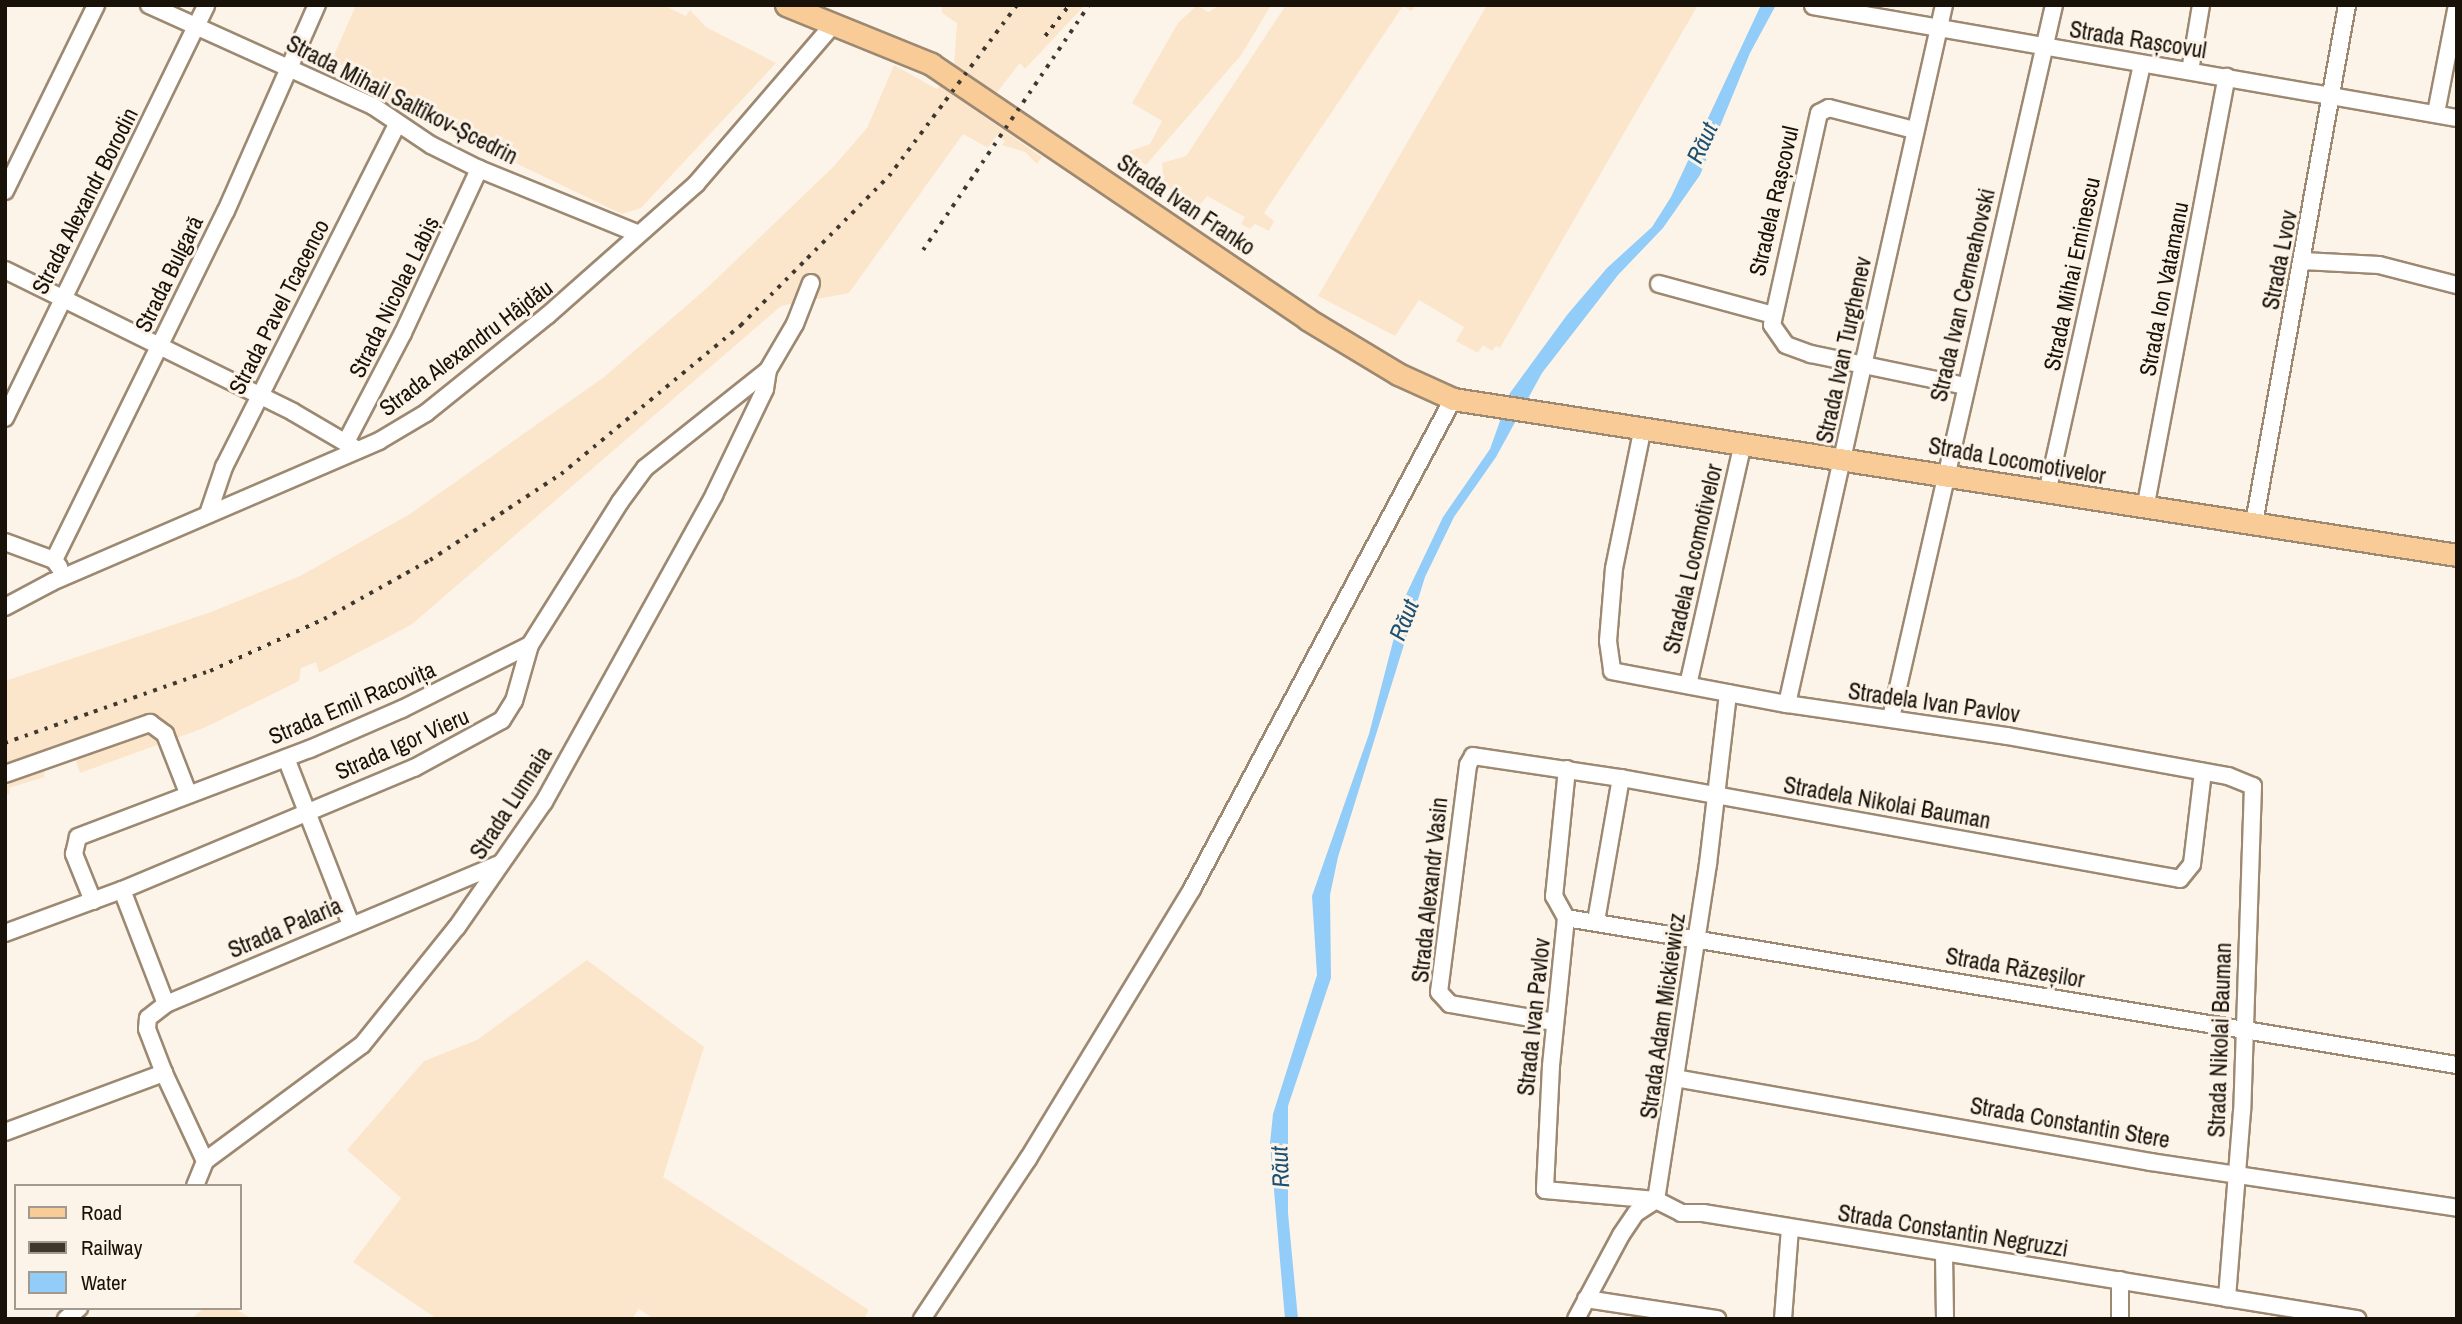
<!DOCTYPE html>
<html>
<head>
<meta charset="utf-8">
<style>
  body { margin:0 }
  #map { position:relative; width:2462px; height:1324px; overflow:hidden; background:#fdf4e9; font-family:"Archivo Narrow",sans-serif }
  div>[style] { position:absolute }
  .built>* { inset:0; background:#fbe6cc }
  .water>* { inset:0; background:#92ccf8 }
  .roads { filter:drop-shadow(2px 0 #9d8971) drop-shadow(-2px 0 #9d8971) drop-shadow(0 2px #9d8971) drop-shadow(0 -2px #9d8971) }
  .minor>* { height:16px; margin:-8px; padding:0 8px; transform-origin:8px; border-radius:8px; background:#fff }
  .major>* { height:21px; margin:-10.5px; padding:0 10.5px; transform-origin:10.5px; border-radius:10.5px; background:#f9cb96 }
  .rail>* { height:3.5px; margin-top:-1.75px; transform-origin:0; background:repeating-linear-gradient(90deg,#3e372e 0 3.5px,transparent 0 10.5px) }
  span { translate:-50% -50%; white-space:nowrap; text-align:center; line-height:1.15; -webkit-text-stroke:6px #fdf4e9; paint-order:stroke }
  .street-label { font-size:23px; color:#191209 }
  .water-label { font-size:24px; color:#195074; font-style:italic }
  .frame { position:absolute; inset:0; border:7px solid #191209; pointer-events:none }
  .legend { position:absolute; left:14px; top:1184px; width:228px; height:126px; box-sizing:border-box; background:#fdf4e9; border:2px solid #a29a8f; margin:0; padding:9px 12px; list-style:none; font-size:21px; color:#191209 }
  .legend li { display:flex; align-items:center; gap:14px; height:35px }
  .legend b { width:35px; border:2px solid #a29a8f }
</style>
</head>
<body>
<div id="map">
  <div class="built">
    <i style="clip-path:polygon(356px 5px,663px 5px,686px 16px,690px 10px,706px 27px,776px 63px,641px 208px,622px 214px,358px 88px,334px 55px)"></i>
    <i style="clip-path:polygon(942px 5px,1085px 5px,1025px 69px,1020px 63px,980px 114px,1042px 157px,1037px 164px,1025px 152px,1002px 145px,1005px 141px,997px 135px,988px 148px,963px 134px,849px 293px,781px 306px,411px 625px,319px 673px,316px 662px,301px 668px,299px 681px,204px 728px,80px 773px,74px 755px,45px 766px,44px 777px,9px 788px,10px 794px,5px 795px,5px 681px,211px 612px,300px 576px,410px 514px,604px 377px,708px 287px,834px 166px,867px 128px,894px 65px,937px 89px,954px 65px,957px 23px,942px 13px)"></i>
    <i style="clip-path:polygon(1197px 5px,1208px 12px,1220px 5px,1271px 5px,1242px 54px,1146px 165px,1127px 152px,1150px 144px,1162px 121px,1132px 103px,1178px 23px)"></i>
    <i style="clip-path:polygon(1286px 5px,1417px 5px,1411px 11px,1403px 6px,1264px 213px,1274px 221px,1269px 231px,1255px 224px,1250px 229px,1241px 224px,1245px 217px,1207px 196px,1199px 206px,1164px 185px,1162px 163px,1186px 156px)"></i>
    <i style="clip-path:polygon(1487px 5px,1698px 5px,1500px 348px,1496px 346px,1492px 351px,1483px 345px,1478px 353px,1456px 341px,1464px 327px,1419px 300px,1395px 336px,1318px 296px)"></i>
    <i style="clip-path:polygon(587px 960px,704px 1047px,663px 1177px,869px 1310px,864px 1319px,654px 1319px,639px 1309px,632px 1319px,437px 1319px,353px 1262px,401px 1198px,347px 1150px,424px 1061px,477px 1040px)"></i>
    <i style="clip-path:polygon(204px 1308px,234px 1308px,252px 1319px,191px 1319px)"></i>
  </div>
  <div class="water">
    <i style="clip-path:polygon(1761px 5px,1776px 5px,1750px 53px,1700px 175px,1663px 228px,1618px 275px,1542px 373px,1496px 457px,1454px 517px,1425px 577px,1338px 857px,1330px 895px,1331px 978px,1288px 1106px,1288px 1213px,1298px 1319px,1285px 1319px,1270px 1143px,1273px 1114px,1317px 975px,1312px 896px,1369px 734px,1404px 599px,1443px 517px,1490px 449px,1510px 393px,1567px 315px,1607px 268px,1652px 227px,1671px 197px)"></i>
  </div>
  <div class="roads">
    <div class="minor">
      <i style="left:149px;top:5px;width:246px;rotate:24.3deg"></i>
      <i style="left:373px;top:106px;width:70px;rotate:33.9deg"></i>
      <i style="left:431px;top:145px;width:54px;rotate:26.6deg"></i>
      <i style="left:479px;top:169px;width:170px;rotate:22.1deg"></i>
      <i style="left:1813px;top:6px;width:654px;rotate:9.87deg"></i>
      <i style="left:2190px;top:71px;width:67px;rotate:-80.5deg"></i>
      <i style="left:2436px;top:113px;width:110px;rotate:-79deg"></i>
      <i style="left:1914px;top:130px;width:88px;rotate:-165.5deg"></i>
      <i style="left:1829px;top:108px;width:11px;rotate:153deg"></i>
      <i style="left:1819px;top:113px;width:217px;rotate:102.5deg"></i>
      <i style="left:1772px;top:325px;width:24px;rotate:55deg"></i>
      <i style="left:1786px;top:345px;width:27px;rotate:20deg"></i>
      <i style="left:1811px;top:354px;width:157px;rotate:11.7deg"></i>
      <i style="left:5px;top:191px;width:207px;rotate:-63.9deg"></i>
      <i style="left:2303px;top:261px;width:76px;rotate:3deg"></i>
      <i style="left:2379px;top:265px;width:81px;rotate:14.4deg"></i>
      <i style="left:5px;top:270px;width:321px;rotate:26.2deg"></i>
      <i style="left:293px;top:412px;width:75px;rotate:30.3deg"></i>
      <i style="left:1659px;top:284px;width:118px;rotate:15.2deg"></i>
      <i style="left:5px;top:418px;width:459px;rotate:-64deg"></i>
      <i style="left:1643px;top:427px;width:144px;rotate:101.6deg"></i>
      <i style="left:1614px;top:568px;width:73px;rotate:94.7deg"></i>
      <i style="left:1608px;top:641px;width:30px;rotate:82deg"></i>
      <i style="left:1612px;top:671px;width:178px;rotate:10.7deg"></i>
      <i style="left:1787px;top:704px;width:222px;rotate:8.3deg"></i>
      <i style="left:2007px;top:736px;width:225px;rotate:10.3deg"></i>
      <i style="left:2228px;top:776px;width:27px;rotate:22deg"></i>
      <i style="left:2253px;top:786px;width:325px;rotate:91.9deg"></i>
      <i style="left:2242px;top:1111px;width:188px;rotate:94.6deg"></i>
      <i style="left:346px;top:442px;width:123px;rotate:-62.4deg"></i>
      <i style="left:403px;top:333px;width:181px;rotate:-65.1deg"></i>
      <i style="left:2047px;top:493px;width:438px;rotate:-77.5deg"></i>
      <i style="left:2145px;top:509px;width:440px;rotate:-79.3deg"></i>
      <i style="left:208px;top:514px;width:50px;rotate:-71.2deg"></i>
      <i style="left:224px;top:467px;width:384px;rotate:-63.2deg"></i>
      <i style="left:2254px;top:523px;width:526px;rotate:-79.82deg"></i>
      <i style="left:5px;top:542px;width:52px;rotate:20.2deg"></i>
      <i style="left:54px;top:560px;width:9px;rotate:54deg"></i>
      <i style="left:54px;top:560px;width:389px;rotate:-63.8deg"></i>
      <i style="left:226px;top:211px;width:225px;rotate:-66.2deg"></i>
      <i style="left:5px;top:607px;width:53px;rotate:-28deg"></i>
      <i style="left:52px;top:582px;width:356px;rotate:-23.3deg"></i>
      <i style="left:379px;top:441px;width:55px;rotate:-30.8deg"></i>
      <i style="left:426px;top:413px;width:156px;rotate:-38.8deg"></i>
      <i style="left:548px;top:315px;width:198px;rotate:-41.5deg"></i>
      <i style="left:696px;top:184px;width:210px;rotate:-49.3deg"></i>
      <i style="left:1688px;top:685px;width:248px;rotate:-77.2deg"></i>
      <i style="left:1787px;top:704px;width:716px;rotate:-77.34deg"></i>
      <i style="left:1891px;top:718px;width:731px;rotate:-77.12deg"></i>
      <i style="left:286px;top:758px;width:179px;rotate:68.7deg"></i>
      <i style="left:1567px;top:769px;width:128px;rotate:95.8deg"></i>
      <i style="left:1554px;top:896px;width:25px;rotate:61deg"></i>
      <i style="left:1566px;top:918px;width:149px;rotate:95.8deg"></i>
      <i style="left:1551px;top:1066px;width:124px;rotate:92.8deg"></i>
      <i style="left:1545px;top:1190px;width:111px;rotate:5.1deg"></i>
      <i style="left:1656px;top:1200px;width:28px;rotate:27deg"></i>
      <i style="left:1681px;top:1213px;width:22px"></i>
      <i style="left:1703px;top:1213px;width:663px;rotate:9.21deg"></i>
      <i style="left:5px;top:774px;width:154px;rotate:-19.4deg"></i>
      <i style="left:150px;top:723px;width:19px;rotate:36deg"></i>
      <i style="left:165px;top:734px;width:63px;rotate:68.7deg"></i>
      <i style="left:122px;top:890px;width:122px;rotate:68.9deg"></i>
      <i style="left:93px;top:901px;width:51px;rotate:-112deg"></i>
      <i style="left:74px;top:854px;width:17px;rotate:-77deg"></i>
      <i style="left:78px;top:837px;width:248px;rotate:-20.8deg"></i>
      <i style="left:310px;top:749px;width:100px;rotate:-23.5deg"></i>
      <i style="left:402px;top:709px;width:143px;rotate:-26.6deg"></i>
      <i style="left:1566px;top:918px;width:903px;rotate:9.37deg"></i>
      <i style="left:1596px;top:921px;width:145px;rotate:-80.1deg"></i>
      <i style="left:5px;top:933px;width:125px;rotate:-20.2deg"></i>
      <i style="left:122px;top:890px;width:316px;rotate:-22.7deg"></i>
      <i style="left:414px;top:768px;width:100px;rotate:-28.6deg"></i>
      <i style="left:502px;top:720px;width:22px;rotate:-58deg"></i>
      <i style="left:514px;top:701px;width:58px;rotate:-74.1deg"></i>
      <i style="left:530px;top:645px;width:169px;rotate:-57.8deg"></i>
      <i style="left:620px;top:502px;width:42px;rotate:-53.7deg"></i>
      <i style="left:645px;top:468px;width:157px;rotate:-38.5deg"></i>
      <i style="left:768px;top:370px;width:53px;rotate:-59.6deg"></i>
      <i style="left:795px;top:324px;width:44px;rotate:-68.7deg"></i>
      <i style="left:1554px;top:1022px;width:106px;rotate:-170.2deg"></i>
      <i style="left:1450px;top:1004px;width:16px;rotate:-133deg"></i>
      <i style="left:1439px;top:992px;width:229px;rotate:-82.7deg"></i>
      <i style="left:1468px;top:765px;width:10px;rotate:-61deg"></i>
      <i style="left:1473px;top:756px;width:150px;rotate:8.5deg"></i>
      <i style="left:1621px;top:778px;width:568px;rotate:10.24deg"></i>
      <i style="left:2180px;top:879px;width:19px;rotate:-51deg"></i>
      <i style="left:2192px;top:864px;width:93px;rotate:-83.2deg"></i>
      <i style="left:1675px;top:1078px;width:483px;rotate:10deg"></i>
      <i style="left:2151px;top:1162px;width:309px;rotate:8.5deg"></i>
      <i style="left:5px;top:1132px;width:170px;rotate:-20.4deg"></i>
      <i style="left:205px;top:1161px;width:97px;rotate:-115deg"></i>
      <i style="left:164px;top:1073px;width:47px;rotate:-111.1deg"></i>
      <i style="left:147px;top:1029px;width:11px;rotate:-85deg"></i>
      <i style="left:148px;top:1018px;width:23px;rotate:-38deg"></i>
      <i style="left:166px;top:1004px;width:361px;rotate:-22.8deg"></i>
      <i style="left:195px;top:1186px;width:27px;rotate:-68deg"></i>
      <i style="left:205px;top:1161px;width:195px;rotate:-36.5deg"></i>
      <i style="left:362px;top:1045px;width:151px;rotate:-51.2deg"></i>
      <i style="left:457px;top:927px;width:152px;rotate:-55.2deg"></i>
      <i style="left:544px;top:802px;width:351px;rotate:-61deg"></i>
      <i style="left:714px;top:495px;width:118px;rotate:-64.3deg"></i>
      <i style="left:765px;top:389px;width:19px;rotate:-81deg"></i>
      <i style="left:1944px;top:1254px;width:65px;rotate:89.1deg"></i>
      <i style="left:2120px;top:1280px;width:39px;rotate:90deg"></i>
      <i style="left:1586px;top:1299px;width:133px;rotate:8.7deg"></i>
      <i style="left:66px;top:1319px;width:17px;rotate:-40deg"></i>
      <i style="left:922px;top:1319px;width:192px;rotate:-56.5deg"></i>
      <i style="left:1028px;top:1159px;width:316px;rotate:-58.7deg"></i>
      <i style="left:1192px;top:889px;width:555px;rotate:-61.96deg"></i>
      <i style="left:1576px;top:1319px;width:95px;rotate:-61.8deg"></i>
      <i style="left:1621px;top:1235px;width:27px;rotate:-56deg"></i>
      <i style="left:1636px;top:1213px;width:24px;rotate:-33deg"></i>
      <i style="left:1656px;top:1200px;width:340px;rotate:-81.2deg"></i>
      <i style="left:1708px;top:864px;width:172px;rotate:-83.3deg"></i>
      <i style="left:1783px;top:1319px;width:91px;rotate:-85.6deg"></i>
    </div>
    <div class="major">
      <i style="left:786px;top:5px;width:157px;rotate:22.1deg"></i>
      <i style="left:931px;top:64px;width:454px;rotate:34.1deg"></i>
      <i style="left:1307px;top:319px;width:106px;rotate:31.1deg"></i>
      <i style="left:1398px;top:374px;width:60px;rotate:24.4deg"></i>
      <i style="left:1453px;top:399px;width:1016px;rotate:8.83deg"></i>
    </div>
  </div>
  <div class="rail">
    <i style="left:1045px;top:36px;width:39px;rotate:-52deg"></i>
    <i style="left:923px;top:250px;width:296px;rotate:-55.9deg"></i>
    <i style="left:5px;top:743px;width:217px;rotate:-19.4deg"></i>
    <i style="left:210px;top:671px;width:125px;rotate:-24.5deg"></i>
    <i style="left:324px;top:619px;width:121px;rotate:-29.1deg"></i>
    <i style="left:430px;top:560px;width:157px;rotate:-33.3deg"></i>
    <i style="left:561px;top:474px;width:234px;rotate:-39.6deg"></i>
    <i style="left:741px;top:325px;width:210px;rotate:-45.2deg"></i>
    <i style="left:889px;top:176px;width:214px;rotate:-53.2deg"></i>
  </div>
  <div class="street-label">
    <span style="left:2138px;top:40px;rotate:9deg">Strada Rașcovul</span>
    <span style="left:402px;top:100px;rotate:27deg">Strada Mihail Saltîkov-Șcedrin</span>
    <span style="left:85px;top:201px;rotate:-63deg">Strada Alexandr Borodin</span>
    <span style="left:1774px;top:201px;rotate:-77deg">Stradela Rașcovul</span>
    <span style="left:1186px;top:205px;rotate:34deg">Strada Ivan Franko</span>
    <span style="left:2280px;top:260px;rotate:-79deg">Strada Lvov</span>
    <span style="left:169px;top:274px;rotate:-64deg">Strada Bulgară</span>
    <span style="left:2072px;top:274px;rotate:-78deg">Strada Mihai Eminescu</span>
    <span style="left:2164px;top:289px;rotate:-79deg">Strada Ion Vatamanu</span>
    <span style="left:1963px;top:295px;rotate:-77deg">Strada Ivan Cerneahovski</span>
    <span style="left:394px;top:297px;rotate:-64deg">Strada Nicolae Labiș</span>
    <span style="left:279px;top:307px;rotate:-63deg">Strada Pavel Tcacenco</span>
    <span style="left:466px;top:348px;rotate:-37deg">Strada Alexandru Hâjdău</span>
    <span style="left:1844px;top:350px;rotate:-78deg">Strada Ivan Turghenev</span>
    <span style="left:2017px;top:461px;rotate:10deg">Strada Locomotivelor</span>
    <span style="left:1693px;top:559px;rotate:-77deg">Stradela Locomotivelor</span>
    <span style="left:352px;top:703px;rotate:-23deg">Strada Emil Racovița</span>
    <span style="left:1934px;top:703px;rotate:8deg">Stradela Ivan Pavlov</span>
    <span style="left:402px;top:744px;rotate:-24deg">Strada Igor Vieru</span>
    <span style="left:511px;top:803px;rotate:-57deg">Strada Lunnaia</span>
    <span style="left:1887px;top:803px;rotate:10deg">Stradela Nikolai Bauman</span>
    <span style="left:1430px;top:890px;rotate:-84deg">Strada Alexandr Vasin</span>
    <span style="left:285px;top:928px;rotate:-23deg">Strada Palaria</span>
    <span style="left:2015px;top:968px;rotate:10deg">Strada Răzeșilor</span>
    <span style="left:1663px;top:1016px;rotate:-82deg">Strada Adam Mickiewicz</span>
    <span style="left:1534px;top:1017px;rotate:-84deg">Strada Ivan Pavlov</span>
    <span style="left:2220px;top:1040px;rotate:-88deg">Strada Nikolai Bauman</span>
    <span style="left:2070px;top:1123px;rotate:10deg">Strada Constantin Stere</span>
    <span style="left:1953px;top:1231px;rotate:9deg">Strada Constantin Negruzzi</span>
  </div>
  <div class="water-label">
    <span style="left:1702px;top:143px;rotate:-65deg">Răut</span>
    <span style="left:1404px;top:620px;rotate:-68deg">Răut</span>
    <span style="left:1280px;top:1167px;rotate:-93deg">Răut</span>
  </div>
  <div class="frame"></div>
  <ul class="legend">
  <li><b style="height:9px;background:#f9cb96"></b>Road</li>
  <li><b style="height:9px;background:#3e372e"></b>Railway</li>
  <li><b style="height:19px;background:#92ccf8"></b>Water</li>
  </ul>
</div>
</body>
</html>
